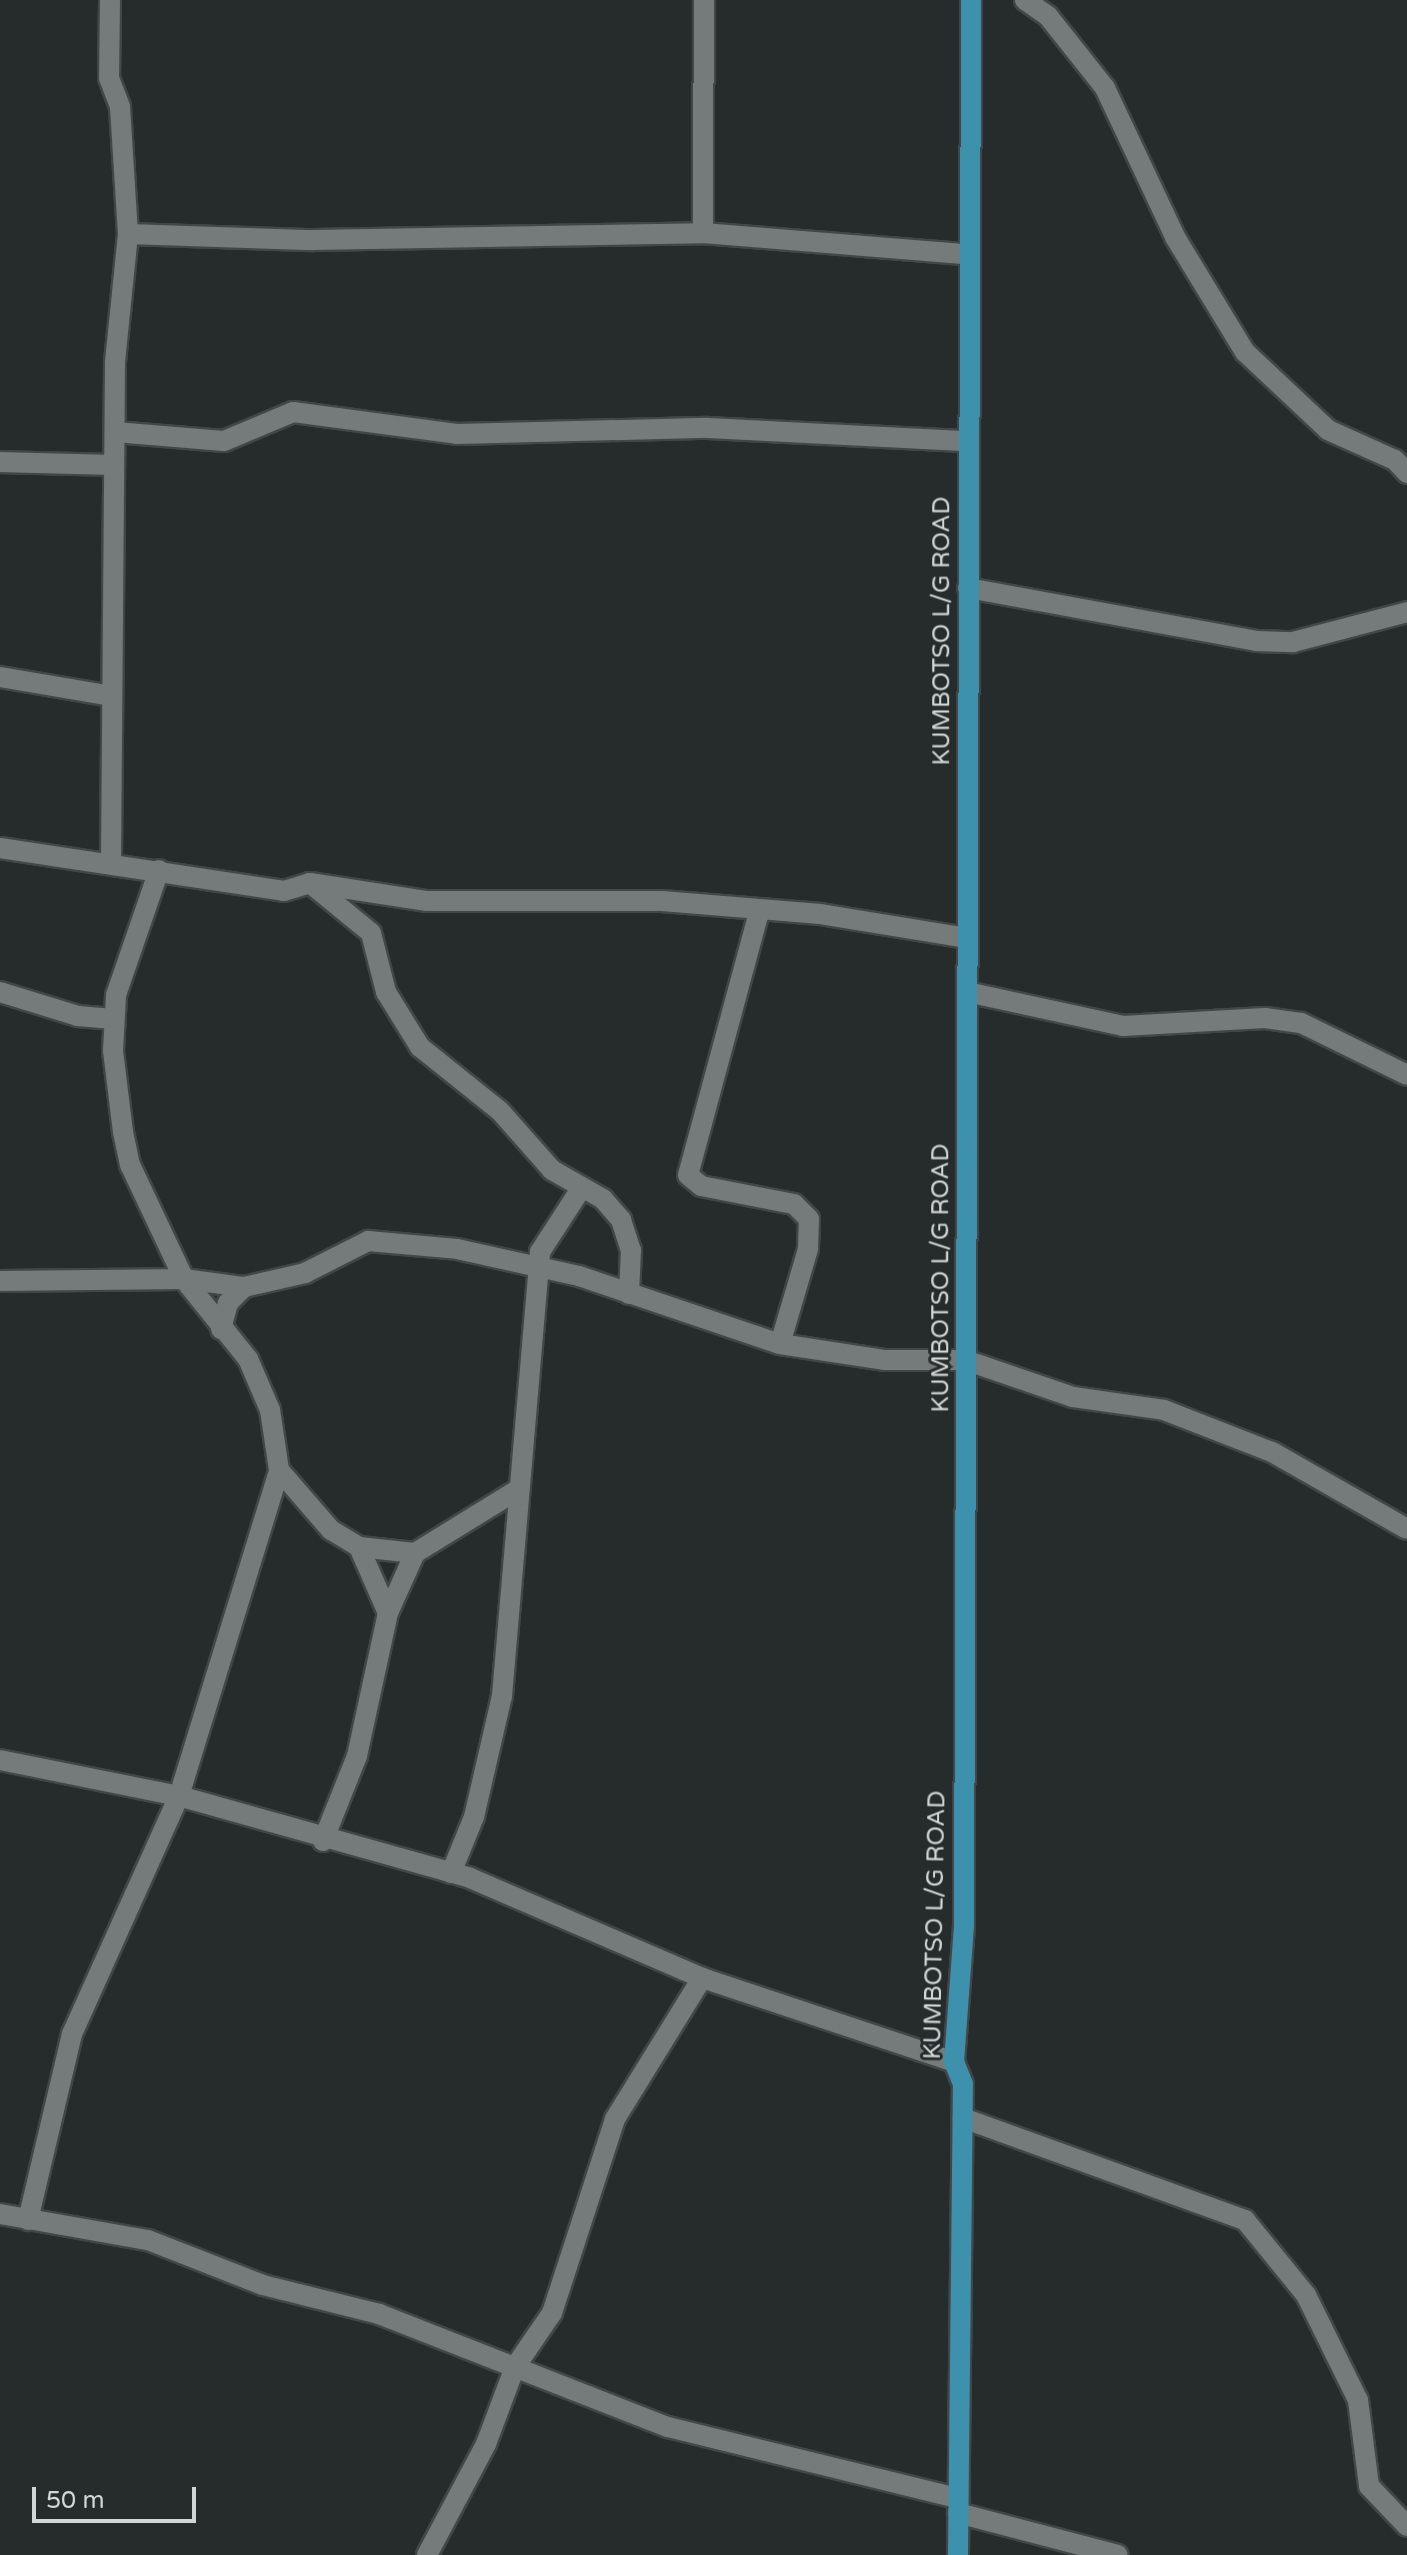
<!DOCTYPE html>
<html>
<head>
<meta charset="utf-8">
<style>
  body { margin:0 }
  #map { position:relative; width:1407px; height:2555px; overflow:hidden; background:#262b2b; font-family:"Varela Round",sans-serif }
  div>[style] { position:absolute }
  .roads { filter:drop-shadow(2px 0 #424646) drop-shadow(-2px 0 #424646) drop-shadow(0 2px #424646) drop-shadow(0 -2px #424646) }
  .minor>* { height:20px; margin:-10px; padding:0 10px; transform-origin:10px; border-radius:10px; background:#757b7b }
  .major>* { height:20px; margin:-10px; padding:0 10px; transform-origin:10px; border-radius:10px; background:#3e91ac }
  span { translate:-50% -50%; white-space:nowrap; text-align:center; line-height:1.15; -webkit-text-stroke:6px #262b2b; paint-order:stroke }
  .street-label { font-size:24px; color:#d2d6d6 }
  .scale { position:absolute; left:32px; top:2487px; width:164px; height:36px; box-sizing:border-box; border:4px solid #d2d6d6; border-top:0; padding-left:10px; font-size:24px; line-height:28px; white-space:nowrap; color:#d2d6d6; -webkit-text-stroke:6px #262b2b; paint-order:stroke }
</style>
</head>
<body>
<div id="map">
  <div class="roads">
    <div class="minor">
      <i style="left:110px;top:0;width:78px;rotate:90.7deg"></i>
      <i style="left:109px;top:78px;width:31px;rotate:69deg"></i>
      <i style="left:120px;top:107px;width:127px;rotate:86.4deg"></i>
      <i style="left:128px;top:234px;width:130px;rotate:95.8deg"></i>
      <i style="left:115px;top:363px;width:500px;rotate:90.46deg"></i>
      <i style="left:1025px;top:0;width:28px;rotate:35deg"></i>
      <i style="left:1048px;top:16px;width:92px;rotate:51.6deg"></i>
      <i style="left:1105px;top:88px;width:165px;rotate:64.8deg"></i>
      <i style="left:1175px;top:237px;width:135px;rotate:58.7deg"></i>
      <i style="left:1245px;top:352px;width:114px;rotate:43.2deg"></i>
      <i style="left:1328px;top:430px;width:73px;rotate:24.1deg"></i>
      <i style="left:1395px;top:460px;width:18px;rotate:47deg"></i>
      <i style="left:703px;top:233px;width:233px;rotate:-89.8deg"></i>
      <i style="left:128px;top:234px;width:185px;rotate:1.9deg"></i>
      <i style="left:313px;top:240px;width:390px;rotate:-1deg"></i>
      <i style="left:703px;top:233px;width:264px;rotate:4.6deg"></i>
      <i style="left:115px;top:432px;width:109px;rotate:4.7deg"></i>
      <i style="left:224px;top:441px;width:75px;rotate:-22.8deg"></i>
      <i style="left:293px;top:412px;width:165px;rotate:7.6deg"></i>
      <i style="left:457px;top:434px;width:251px;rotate:-1.4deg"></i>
      <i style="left:708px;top:428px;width:260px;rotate:2.9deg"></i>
      <i style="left:0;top:462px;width:114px;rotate:1.5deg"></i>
      <i style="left:968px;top:588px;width:293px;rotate:10.4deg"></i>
      <i style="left:1256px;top:641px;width:37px;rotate:2deg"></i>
      <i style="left:1293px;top:642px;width:118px;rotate:-14.7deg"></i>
      <i style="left:0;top:677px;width:113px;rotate:9.7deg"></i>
      <i style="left:0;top:848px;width:287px;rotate:8.6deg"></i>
      <i style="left:284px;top:891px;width:27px;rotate:-17deg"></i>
      <i style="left:310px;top:883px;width:117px;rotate:8.8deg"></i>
      <i style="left:426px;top:901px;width:236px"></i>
      <i style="left:662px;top:901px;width:159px;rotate:4.7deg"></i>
      <i style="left:820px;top:914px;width:149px;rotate:9.3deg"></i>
      <i style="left:310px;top:883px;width:79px;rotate:39.3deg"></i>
      <i style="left:371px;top:933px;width:61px;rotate:75.7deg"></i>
      <i style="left:386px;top:992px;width:65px;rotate:58.3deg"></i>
      <i style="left:420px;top:1047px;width:102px;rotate:38.7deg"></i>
      <i style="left:500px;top:1111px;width:79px;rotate:48.6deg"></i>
      <i style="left:552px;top:1170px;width:59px;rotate:29.6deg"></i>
      <i style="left:603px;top:1199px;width:28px;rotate:49deg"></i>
      <i style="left:621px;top:1220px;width:32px;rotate:72deg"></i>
      <i style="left:631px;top:1250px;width:44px;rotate:92.6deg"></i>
      <i style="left:759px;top:912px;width:272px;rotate:105.1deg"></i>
      <i style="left:688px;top:1175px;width:17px;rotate:40deg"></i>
      <i style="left:701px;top:1186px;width:95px;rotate:11deg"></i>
      <i style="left:794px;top:1204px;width:21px;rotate:45deg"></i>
      <i style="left:809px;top:1219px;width:30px;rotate:92deg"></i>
      <i style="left:808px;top:1249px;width:99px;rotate:106.4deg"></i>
      <i style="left:0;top:992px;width:82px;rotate:17.1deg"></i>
      <i style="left:78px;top:1016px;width:35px;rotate:5deg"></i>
      <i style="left:967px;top:992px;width:160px;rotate:12.3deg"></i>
      <i style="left:1123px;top:1026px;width:142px;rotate:-3.2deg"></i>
      <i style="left:1265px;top:1018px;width:36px;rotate:8deg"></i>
      <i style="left:1301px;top:1023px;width:118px;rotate:26.1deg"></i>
      <i style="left:0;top:1281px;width:184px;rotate:-0.6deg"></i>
      <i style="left:184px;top:1279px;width:61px;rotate:7.6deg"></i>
      <i style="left:244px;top:1287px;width:63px;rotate:-12.9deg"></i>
      <i style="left:305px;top:1273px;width:71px;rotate:-26.9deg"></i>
      <i style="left:368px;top:1241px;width:89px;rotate:5.1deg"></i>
      <i style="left:457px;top:1249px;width:125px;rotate:12.5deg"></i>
      <i style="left:579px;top:1276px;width:212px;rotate:18.7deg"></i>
      <i style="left:780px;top:1344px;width:105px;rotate:8.7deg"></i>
      <i style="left:884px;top:1360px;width:81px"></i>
      <i style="left:965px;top:1360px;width:114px;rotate:18.9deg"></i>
      <i style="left:1073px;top:1397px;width:92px;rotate:8.1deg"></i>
      <i style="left:1164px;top:1410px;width:116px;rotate:21.3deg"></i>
      <i style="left:1272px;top:1452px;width:155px;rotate:29.7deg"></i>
      <i style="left:221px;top:1329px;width:27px;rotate:-75deg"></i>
      <i style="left:228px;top:1303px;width:23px;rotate:-45deg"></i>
      <i style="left:279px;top:1470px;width:79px;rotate:49.1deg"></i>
      <i style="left:331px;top:1530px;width:33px;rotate:31deg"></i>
      <i style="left:359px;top:1547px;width:56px;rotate:6.1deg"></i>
      <i style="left:359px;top:1547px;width:72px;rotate:66.3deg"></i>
      <i style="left:0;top:1760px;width:183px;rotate:11.4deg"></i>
      <i style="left:179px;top:1796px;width:302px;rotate:15.7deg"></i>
      <i style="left:470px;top:1878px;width:253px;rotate:23.3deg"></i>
      <i style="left:702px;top:1978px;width:266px;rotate:18.4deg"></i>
      <i style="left:323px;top:1841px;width:92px;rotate:-68.2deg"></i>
      <i style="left:357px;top:1756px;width:146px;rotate:-77.8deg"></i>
      <i style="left:388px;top:1613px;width:66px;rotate:-65.8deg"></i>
      <i style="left:415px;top:1553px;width:122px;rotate:-31.6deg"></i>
      <i style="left:451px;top:1873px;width:61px;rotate:-67.7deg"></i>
      <i style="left:474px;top:1817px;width:124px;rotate:-77deg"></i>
      <i style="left:502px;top:1696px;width:446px;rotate:-85.1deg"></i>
      <i style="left:540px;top:1252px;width:77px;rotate:-57.1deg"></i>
      <i style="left:963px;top:2118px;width:300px;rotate:19.9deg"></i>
      <i style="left:1245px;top:2220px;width:97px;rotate:50.9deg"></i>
      <i style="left:1306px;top:2295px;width:117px;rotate:63.7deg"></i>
      <i style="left:1358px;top:2400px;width:87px;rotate:82.7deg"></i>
      <i style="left:1369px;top:2486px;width:55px;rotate:46.5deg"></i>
      <i style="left:0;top:2214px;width:150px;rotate:10deg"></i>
      <i style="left:148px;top:2240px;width:123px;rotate:21.4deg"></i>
      <i style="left:263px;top:2285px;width:120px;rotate:14deg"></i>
      <i style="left:379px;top:2314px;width:310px;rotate:21.4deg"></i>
      <i style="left:668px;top:2427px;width:298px;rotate:13.8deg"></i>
      <i style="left:28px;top:2220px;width:191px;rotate:-76.7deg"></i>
      <i style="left:72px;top:2034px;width:261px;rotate:-65.8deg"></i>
      <i style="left:179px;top:1796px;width:341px;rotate:-72.9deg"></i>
      <i style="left:279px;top:1470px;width:61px;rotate:-98.5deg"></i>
      <i style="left:270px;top:1410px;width:56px;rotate:-113.3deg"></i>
      <i style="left:248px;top:1359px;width:102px;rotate:-128.7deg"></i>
      <i style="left:184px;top:1279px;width:126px;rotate:-115.3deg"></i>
      <i style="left:130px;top:1165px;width:34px;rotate:-102deg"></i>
      <i style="left:123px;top:1132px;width:82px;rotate:-97deg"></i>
      <i style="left:113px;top:1051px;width:56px;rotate:-86.9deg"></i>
      <i style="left:116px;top:995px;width:132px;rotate:-71deg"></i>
      <i style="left:958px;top:2513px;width:165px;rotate:14.7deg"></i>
      <i style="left:427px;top:2555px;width:126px;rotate:-62deg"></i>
      <i style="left:486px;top:2444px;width:82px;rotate:-69.4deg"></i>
      <i style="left:515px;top:2367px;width:65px;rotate:-55.6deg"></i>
      <i style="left:552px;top:2313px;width:204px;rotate:-72deg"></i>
      <i style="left:615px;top:2119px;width:166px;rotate:-58.3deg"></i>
    </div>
    <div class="major">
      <i style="left:958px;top:2555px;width:471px;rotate:-89.4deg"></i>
      <i style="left:963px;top:2084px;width:24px;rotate:-112deg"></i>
      <i style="left:954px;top:2062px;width:137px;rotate:-85.8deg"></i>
      <i style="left:964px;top:1925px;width:1925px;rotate:-89.79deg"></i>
    </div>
  </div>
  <div class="street-label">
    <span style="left:942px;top:631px;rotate:-90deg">KUMBOTSO L/G ROAD</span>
    <span style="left:941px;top:1278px;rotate:-90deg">KUMBOTSO L/G ROAD</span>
    <span style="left:935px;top:1925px;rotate:-89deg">KUMBOTSO L/G ROAD</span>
  </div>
  <div class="scale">50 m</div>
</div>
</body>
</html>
